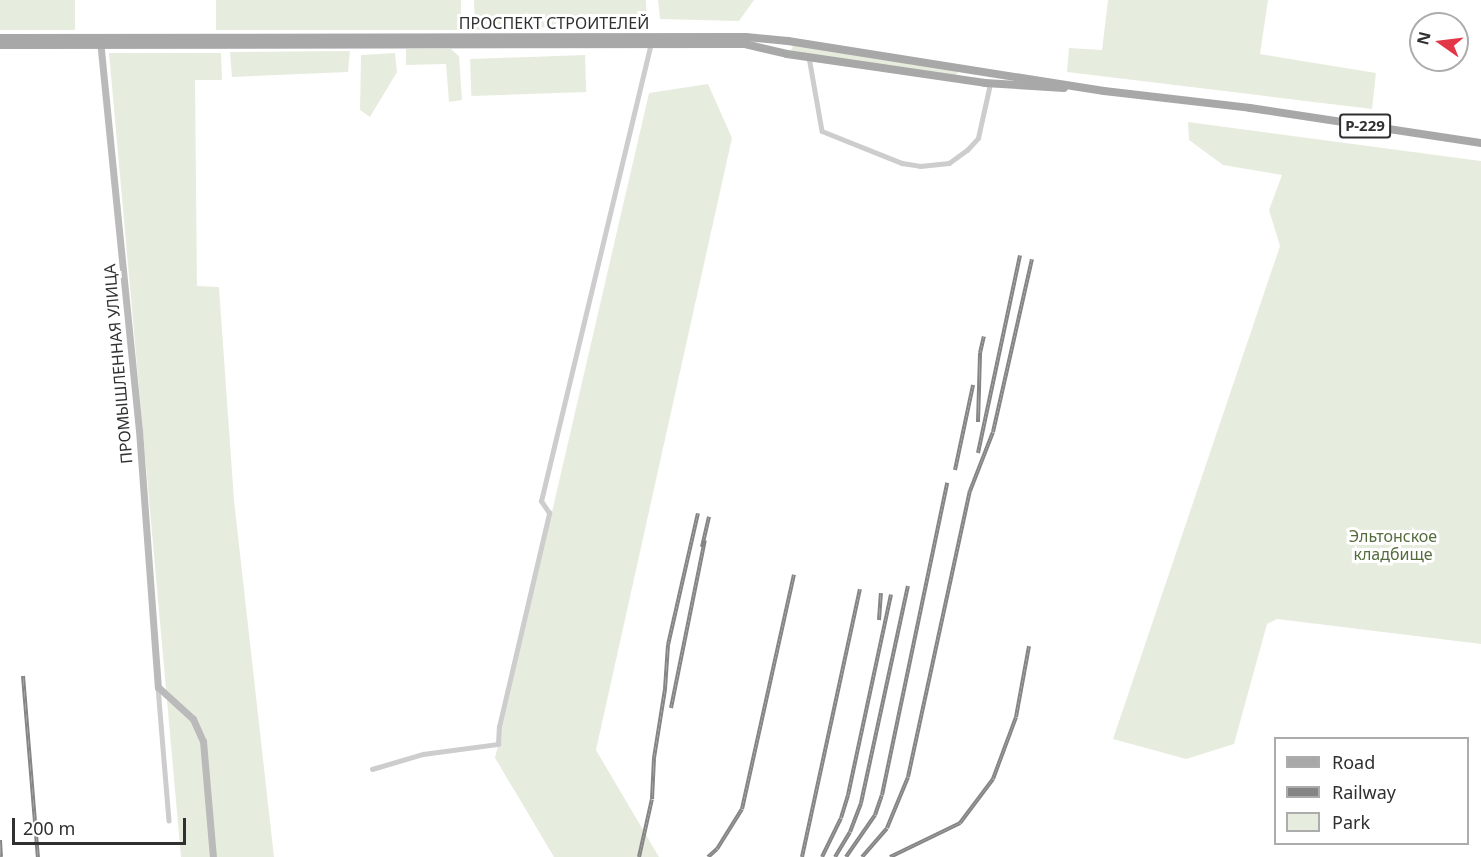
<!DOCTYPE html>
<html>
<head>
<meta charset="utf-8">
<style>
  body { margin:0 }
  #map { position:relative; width:1481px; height:857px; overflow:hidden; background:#fff; font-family:"Noto Sans",sans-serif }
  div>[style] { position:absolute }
  .green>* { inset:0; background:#e7edde; transform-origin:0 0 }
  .street>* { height:4.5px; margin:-2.25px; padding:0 2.25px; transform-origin:2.25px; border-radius:2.25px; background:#cdcdcd }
  .secondary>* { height:7px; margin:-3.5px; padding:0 3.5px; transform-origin:3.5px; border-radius:3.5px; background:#bababa }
  .primary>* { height:8px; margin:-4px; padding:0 4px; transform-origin:4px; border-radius:4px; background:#a8a8a8 }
  .rail>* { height:4px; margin-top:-2px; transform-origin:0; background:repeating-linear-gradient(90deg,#fff 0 4.5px,#858585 0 9px); box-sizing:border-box; border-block:2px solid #858585 }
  span { translate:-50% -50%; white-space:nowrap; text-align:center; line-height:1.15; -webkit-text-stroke:6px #fff; paint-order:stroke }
  .shield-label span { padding:2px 4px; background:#fff; border:2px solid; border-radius:4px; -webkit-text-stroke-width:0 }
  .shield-label { font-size:15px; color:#303030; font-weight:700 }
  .street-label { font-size:16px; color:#303030 }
  .park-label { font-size:16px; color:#556c3d }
  .legend { position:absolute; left:1274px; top:737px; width:195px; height:108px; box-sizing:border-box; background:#fff; border:2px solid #acacac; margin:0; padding:8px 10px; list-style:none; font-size:18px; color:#303030 }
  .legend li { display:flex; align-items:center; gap:12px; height:30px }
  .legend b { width:30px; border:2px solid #acacac }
  .north { position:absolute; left:1409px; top:12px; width:60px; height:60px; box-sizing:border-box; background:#fff; border:2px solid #acacac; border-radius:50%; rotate:284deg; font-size:16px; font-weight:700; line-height:24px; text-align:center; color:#303030 }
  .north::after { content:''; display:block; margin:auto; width:21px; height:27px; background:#e33649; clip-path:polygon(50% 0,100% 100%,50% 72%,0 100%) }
  .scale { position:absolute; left:12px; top:818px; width:174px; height:27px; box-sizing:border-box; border:3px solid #303030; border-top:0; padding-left:8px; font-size:18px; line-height:21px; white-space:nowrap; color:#303030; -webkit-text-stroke:4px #fff; paint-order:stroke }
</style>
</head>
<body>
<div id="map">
  <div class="green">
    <i style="left:0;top:0;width:75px;height:30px"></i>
    <i style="left:216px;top:0;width:245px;height:30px"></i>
    <i style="clip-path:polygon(474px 0,646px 0,647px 23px,475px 30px)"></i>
    <i style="clip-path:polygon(658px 0,754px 0,739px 21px,660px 19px)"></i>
    <i style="clip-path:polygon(1108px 0,1268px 0,1260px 54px,1376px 73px,1372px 109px,1067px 72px,1069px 48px,1102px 50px)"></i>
    <i style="clip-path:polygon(794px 44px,958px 70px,958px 73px,955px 75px,793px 52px,791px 50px)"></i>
    <i style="clip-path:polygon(406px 49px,451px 49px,459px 56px,462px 100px,449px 102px,446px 64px,406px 65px)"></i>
    <i style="clip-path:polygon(350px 51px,348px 72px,232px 77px,230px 52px)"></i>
    <i style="clip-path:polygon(109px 53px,221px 53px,222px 80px,195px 80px,197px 286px,219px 287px,234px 500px,274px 857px,181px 857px)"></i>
    <i style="clip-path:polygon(395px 53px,397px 72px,370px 117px,360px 110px,361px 55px)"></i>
    <i style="left:585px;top:55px;width:37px;height:115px;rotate:88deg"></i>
    <i style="clip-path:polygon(708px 84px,732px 138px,596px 750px,659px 857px,554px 857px,495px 758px,649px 93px)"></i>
    <i style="clip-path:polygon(1188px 122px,1481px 161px,1481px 644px,1277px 619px,1267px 624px,1234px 744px,1186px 759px,1113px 739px,1280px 246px,1269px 210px,1282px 175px,1223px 165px,1189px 140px)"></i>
  </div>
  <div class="street">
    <i style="left:809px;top:57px;width:75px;rotate:80deg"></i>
    <i style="left:822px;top:131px;width:86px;rotate:21.8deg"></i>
    <i style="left:902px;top:163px;width:18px;rotate:9deg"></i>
    <i style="left:920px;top:166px;width:29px;rotate:-6deg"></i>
    <i style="left:949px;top:163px;width:22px;rotate:-36deg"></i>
    <i style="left:967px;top:150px;width:16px;rotate:-47deg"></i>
    <i style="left:978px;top:138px;width:55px;rotate:-77.5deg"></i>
    <i style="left:158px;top:687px;width:134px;rotate:85.3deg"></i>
    <i style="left:372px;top:769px;width:53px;rotate:-16.4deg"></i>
    <i style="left:423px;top:754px;width:76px;rotate:-7.6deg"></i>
    <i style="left:498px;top:744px;width:17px;rotate:-87deg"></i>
    <i style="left:499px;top:727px;width:220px;rotate:-76.8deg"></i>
    <i style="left:549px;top:513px;width:14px;rotate:-124deg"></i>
    <i style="left:541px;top:501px;width:471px;rotate:-76.5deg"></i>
  </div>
  <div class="secondary">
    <i style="left:100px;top:40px;width:392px;rotate:84.3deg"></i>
    <i style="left:139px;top:430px;width:258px;rotate:85.8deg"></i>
    <i style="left:158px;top:687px;width:47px;rotate:42.4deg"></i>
    <i style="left:193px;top:719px;width:24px;rotate:66deg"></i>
    <i style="left:203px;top:741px;width:116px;rotate:85.1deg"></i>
  </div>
  <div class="primary">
    <i style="left:0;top:38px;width:746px;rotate:-0.08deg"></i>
    <i style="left:746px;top:37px;width:42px;rotate:5.4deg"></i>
    <i style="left:788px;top:41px;width:320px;rotate:9deg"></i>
    <i style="left:1104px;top:91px;width:147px;rotate:6.6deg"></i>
    <i style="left:1250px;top:108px;width:234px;rotate:8.6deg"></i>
    <i style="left:0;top:45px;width:745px;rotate:-0.08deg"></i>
    <i style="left:745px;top:44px;width:43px;rotate:13.4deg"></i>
    <i style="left:787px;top:54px;width:200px;rotate:8.3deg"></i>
    <i style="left:985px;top:83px;width:79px;rotate:3.6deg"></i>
  </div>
  <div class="rail">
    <i style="left:978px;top:422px;width:69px;rotate:-88.3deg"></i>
    <i style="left:980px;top:353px;width:17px;rotate:-77deg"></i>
    <i style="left:978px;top:453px;width:202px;rotate:-78deg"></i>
    <i style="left:955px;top:470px;width:87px;rotate:-78deg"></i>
    <i style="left:702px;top:547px;width:31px;rotate:-77deg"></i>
    <i style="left:879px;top:620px;width:27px;rotate:-86deg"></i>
    <i style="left:23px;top:676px;width:182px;rotate:85.3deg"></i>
    <i style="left:671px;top:708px;width:171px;rotate:-78.6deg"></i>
    <i style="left:0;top:840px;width:17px;rotate:87deg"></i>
    <i style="left:639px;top:857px;width:59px;rotate:-77.4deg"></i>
    <i style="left:652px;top:799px;width:41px;rotate:-87.2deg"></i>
    <i style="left:654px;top:758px;width:70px;rotate:-80.9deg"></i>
    <i style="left:665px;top:689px;width:44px;rotate:-86.1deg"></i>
    <i style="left:668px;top:645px;width:135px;rotate:-77.2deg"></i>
    <i style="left:708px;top:857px;width:12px;rotate:-42deg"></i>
    <i style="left:717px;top:849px;width:47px;rotate:-58deg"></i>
    <i style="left:742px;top:809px;width:240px;rotate:-77.5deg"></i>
    <i style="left:802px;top:857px;width:274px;rotate:-77.8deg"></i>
    <i style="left:822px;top:857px;width:43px;rotate:-64deg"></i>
    <i style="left:841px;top:818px;width:24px;rotate:-73deg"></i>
    <i style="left:848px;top:795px;width:205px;rotate:-77.9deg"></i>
    <i style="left:835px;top:857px;width:29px;rotate:-59deg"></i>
    <i style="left:850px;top:832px;width:31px;rotate:-69deg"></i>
    <i style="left:861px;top:803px;width:222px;rotate:-77.8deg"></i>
    <i style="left:846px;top:857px;width:51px;rotate:-55.4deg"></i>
    <i style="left:875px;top:815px;width:21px;rotate:-71deg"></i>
    <i style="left:882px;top:795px;width:319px;rotate:-78.2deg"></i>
    <i style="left:862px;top:857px;width:38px;rotate:-49deg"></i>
    <i style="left:887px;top:828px;width:55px;rotate:-67.6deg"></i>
    <i style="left:908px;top:777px;width:293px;rotate:-77.8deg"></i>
    <i style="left:970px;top:491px;width:63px;rotate:-68.7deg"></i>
    <i style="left:993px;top:432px;width:177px;rotate:-77.3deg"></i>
    <i style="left:890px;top:857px;width:78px;rotate:-25.9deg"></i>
    <i style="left:960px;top:823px;width:55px;rotate:-53.1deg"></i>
    <i style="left:993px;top:779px;width:66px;rotate:-69.6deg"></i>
    <i style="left:1016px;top:717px;width:72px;rotate:-79.6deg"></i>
  </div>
  <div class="shield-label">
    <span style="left:1365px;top:126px">Р-229</span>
  </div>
  <div class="street-label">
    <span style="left:554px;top:23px">ПРОСПЕКТ СТРОИТЕЛЕЙ</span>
    <span style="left:118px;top:364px;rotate:-95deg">ПРОМЫШЛЕННАЯ УЛИЦА</span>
  </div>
  <div class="park-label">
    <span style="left:1393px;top:545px">Эльтонское<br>кладбище</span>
  </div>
  <ul class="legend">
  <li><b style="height:8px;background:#a8a8a8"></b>Road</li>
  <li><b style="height:8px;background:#858585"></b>Railway</li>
  <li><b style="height:16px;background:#e7edde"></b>Park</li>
  </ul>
  <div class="north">N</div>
  <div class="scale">200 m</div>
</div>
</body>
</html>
